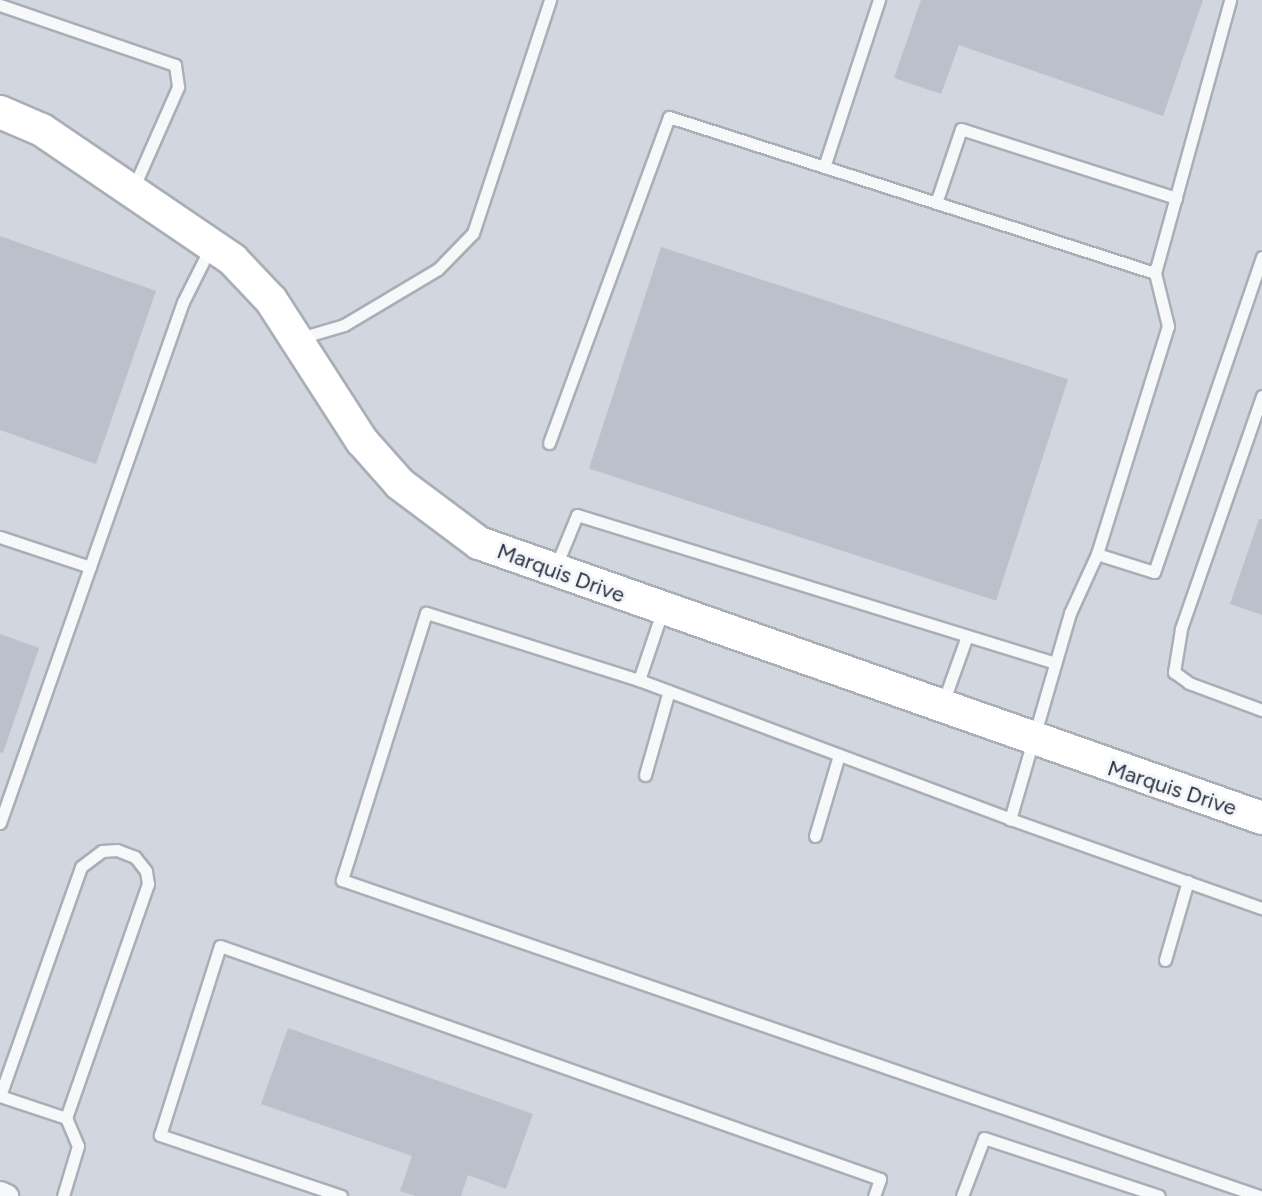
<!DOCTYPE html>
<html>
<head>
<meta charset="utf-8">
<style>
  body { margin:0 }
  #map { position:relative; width:1262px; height:1196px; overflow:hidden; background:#e4e7ec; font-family:Figtree,sans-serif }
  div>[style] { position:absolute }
  .built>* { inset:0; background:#d2d6de; transform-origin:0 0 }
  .building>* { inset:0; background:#bbc0ca; transform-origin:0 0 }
  .roads { filter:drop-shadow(2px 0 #a9aeb7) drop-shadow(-2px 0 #a9aeb7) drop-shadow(0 2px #a9aeb7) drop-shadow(0 -2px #a9aeb7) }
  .lane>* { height:11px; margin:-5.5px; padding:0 5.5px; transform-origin:5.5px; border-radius:5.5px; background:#f7f8fa }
  .street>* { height:22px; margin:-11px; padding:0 11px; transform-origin:11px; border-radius:11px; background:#f7f8fa }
  .secondary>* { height:32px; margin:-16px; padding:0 16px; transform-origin:16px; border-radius:16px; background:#fff }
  span { translate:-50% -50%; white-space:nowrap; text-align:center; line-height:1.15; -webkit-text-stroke:6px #f4f6f9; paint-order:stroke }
  .street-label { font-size:22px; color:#2b3445 }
</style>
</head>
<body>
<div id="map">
  <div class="built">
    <i style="left:0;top:0;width:1262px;height:1196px"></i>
  </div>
  <div class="building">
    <i style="clip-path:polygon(921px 0,1203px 0,1163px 116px,959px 45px,941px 94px,894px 78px)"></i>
    <i style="clip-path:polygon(0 236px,156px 291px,96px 464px,0 430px)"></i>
    <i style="left:661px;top:247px;width:428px;height:233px;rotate:18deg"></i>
    <i style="clip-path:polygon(1259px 519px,1262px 519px,1262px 615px,1230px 604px)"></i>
    <i style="clip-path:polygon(0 634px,39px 648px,3px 753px,0 752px)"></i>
    <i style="clip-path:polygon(288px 1028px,533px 1114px,506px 1189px,468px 1175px,461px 1196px,416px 1196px,400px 1191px,412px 1156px,261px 1104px)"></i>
  </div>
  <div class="roads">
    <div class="lane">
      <i style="left:0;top:5px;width:185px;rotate:18.9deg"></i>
      <i style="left:175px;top:65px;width:22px;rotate:82deg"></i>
      <i style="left:178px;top:87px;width:111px;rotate:113.8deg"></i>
      <i style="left:824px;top:167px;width:176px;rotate:-71.8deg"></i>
      <i style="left:936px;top:203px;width:78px;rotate:-71.3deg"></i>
      <i style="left:961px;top:129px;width:226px;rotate:17.8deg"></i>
      <i style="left:1262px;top:257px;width:333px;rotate:108.9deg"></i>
      <i style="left:1154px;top:572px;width:60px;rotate:-162.5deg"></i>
      <i style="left:1097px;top:554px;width:65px;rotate:114.6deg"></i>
      <i style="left:1070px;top:613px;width:215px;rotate:106.2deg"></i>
      <i style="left:1010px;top:819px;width:267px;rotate:19.5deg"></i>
      <i style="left:1155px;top:273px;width:283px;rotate:-74.6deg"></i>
      <i style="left:300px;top:338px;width:46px;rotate:-16.5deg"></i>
      <i style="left:344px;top:325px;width:109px;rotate:-30.8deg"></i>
      <i style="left:438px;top:269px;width:50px;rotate:-45.8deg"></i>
      <i style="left:473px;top:233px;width:245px;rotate:-71.7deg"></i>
      <i style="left:1262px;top:396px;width:247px;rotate:109.2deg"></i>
      <i style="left:1181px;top:629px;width:44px;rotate:99.2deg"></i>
      <i style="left:1174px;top:672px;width:19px;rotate:36deg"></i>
      <i style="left:1189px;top:683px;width:78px;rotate:20.3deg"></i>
      <i style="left:549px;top:443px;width:347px;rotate:-69.8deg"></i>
      <i style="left:669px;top:117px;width:510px;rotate:17.8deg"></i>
      <i style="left:1155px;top:273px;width:55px;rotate:76.2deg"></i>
      <i style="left:1168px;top:326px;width:239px;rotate:107.3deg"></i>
      <i style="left:0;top:537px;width:95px;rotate:18.4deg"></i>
      <i style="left:556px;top:566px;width:55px;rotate:-67.6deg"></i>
      <i style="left:577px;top:515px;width:500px;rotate:17.2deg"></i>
      <i style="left:662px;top:612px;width:72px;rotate:108.7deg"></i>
      <i style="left:639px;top:680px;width:396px;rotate:20.5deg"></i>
      <i style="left:639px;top:680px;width:223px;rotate:-162.5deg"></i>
      <i style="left:426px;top:613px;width:280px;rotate:107.5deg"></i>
      <i style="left:342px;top:880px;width:970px;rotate:19.01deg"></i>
      <i style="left:943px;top:703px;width:71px;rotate:-70.3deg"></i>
      <i style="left:645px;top:775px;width:87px;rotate:-74.1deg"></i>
      <i style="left:0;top:823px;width:552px;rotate:-70.65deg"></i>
      <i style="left:183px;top:302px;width:60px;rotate:-63.4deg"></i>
      <i style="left:815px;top:836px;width:84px;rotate:-73.5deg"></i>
      <i style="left:1165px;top:960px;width:82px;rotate:-73.8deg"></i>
      <i style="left:63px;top:1196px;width:52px;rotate:-73.3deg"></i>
      <i style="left:78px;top:1146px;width:30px;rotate:-113deg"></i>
      <i style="left:66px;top:1118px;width:248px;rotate:-70.7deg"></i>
      <i style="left:148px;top:884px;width:13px;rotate:-99deg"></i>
      <i style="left:146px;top:871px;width:18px;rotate:-128deg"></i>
      <i style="left:135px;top:857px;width:19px;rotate:-159deg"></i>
      <i style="left:117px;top:850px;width:15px;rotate:176deg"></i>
      <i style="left:102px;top:851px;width:26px;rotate:143deg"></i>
      <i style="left:81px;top:867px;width:243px;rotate:109.5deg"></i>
      <i style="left:0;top:1096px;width:70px;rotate:18.4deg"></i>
      <i style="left:341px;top:1196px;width:191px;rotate:-161.4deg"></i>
      <i style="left:160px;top:1135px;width:198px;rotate:-72.4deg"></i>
      <i style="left:220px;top:946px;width:700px;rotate:19.44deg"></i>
      <i style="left:880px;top:1179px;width:18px;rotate:109deg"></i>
      <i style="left:962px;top:1196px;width:62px;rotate:-69.2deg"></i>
      <i style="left:984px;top:1138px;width:184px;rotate:18.3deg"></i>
    </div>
    <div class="street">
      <i style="left:0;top:1193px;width:8px;rotate:23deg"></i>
    </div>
    <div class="secondary">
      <i style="left:0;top:112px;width:46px;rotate:23.2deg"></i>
      <i style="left:42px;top:130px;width:231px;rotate:34.2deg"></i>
      <i style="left:233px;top:260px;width:55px;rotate:46.5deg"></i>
      <i style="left:271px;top:300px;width:168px;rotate:57.2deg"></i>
      <i style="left:362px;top:441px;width:57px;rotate:48.5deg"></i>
      <i style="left:400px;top:484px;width:99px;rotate:36.8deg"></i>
      <i style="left:479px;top:543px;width:830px;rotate:19.35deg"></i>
    </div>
  </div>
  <div class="street-label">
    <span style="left:561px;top:573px;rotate:20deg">Marquis Drive</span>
    <span style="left:1172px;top:788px;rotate:18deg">Marquis Drive</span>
  </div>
</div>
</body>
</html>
